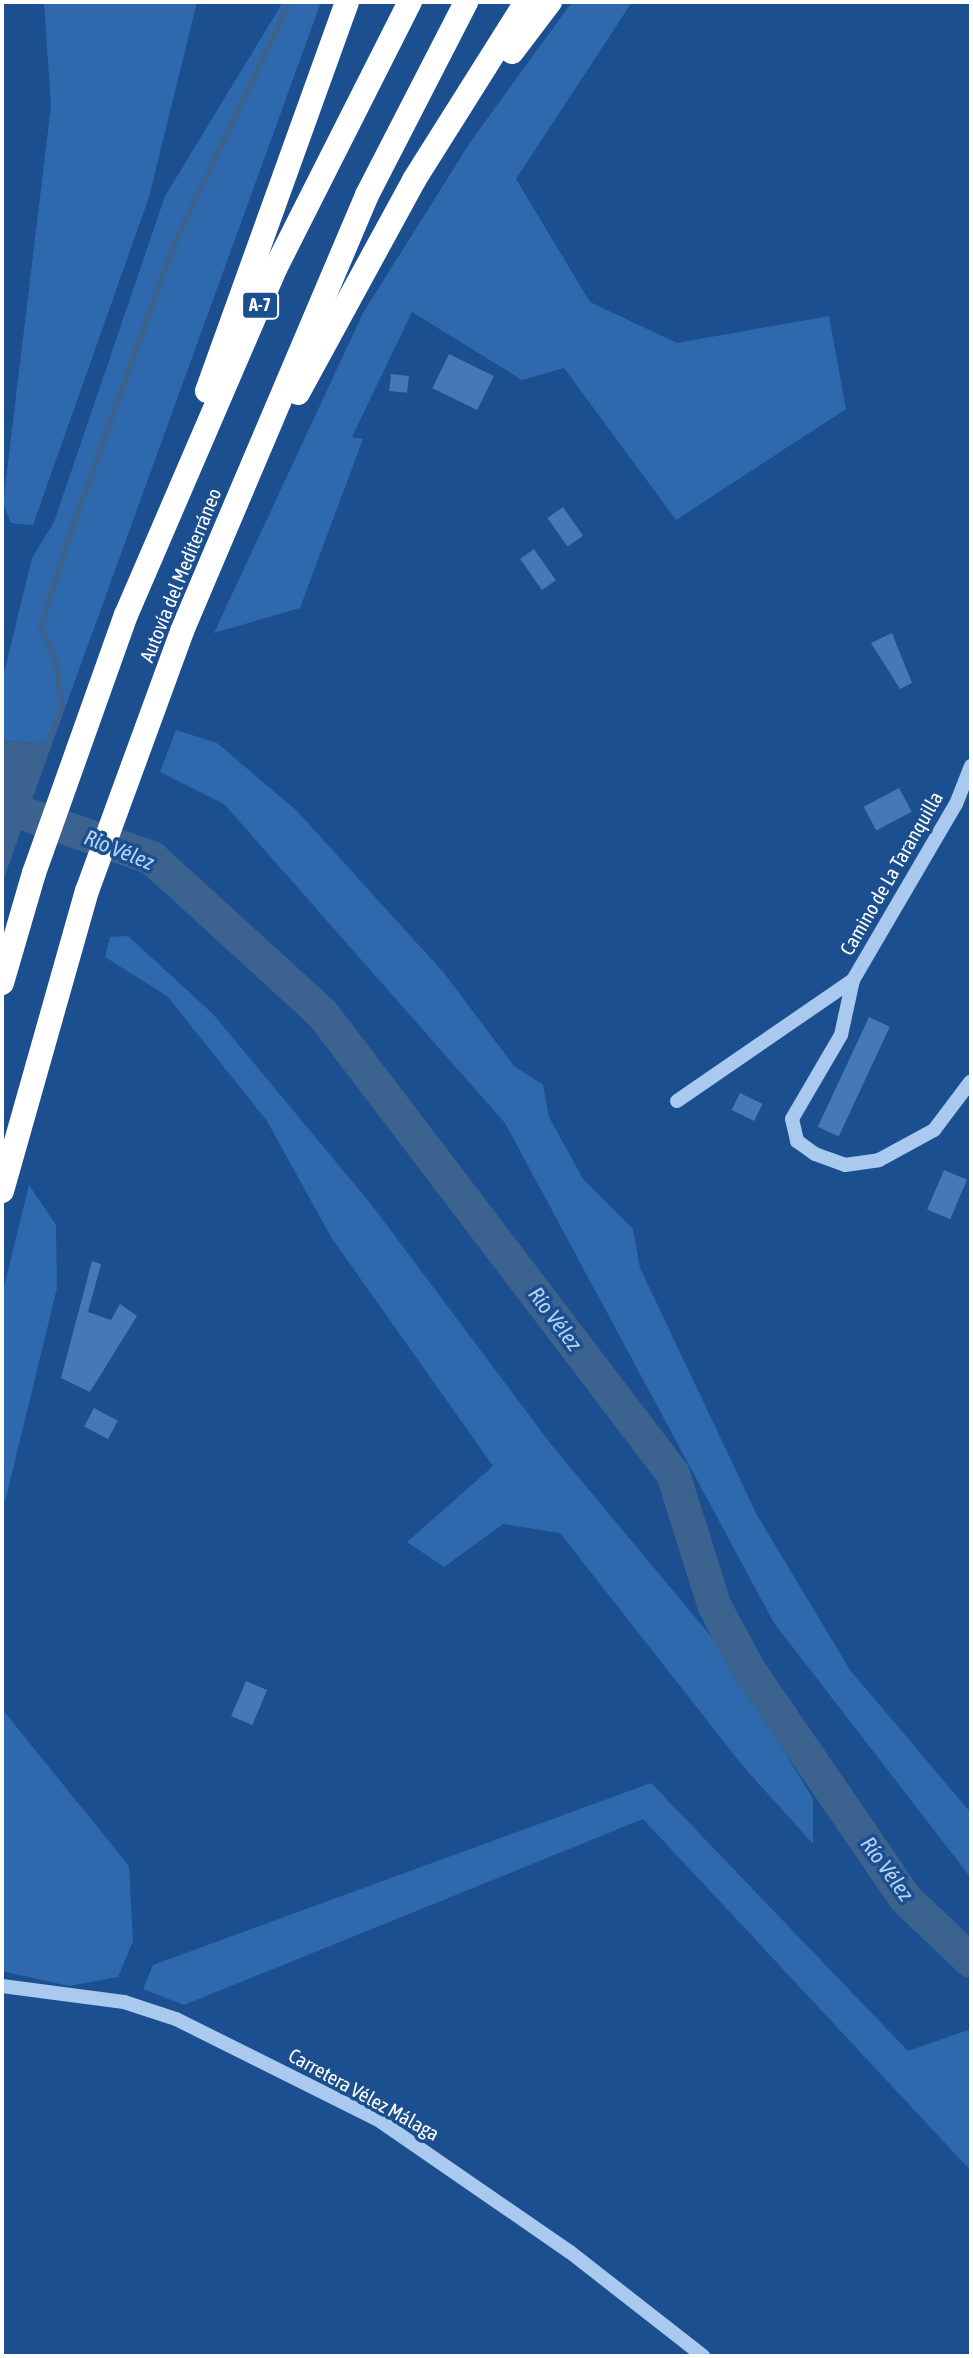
<!DOCTYPE html>
<html>
<head>
<meta charset="utf-8">
<style>
  body { margin:0 }
  #map { position:relative; width:973px; height:2358px; overflow:hidden; background:#1b4f8f; font-family:"Asap Condensed",sans-serif }
  div>[style] { position:absolute }
  .green>* { inset:0; background:#2e69ad }
  .water>* { inset:0; background:#3c6290 }
  .stream>* { height:6px; margin:-3px; padding:0 3px; transform-origin:3px; border-radius:3px; background:#3c6290 }
  .river>* { height:34px; margin:-17px; padding:0 17px; transform-origin:17px; border-radius:17px; background:#3c6290 }
  .building>* { inset:0; background:#4478b7; transform-origin:0 0 }
  .minor>* { height:14px; margin:-7px; padding:0 7px; transform-origin:7px; border-radius:7px; background:#a9c9ee }
  .highway>* { height:24px; margin:-12px; padding:0 12px; transform-origin:12px; border-radius:12px; background:#fff }
  span { translate:-50% -50%; white-space:nowrap; text-align:center; line-height:1.15; -webkit-text-stroke:7px #1b4f8f; paint-order:stroke }
  .shield-label span { padding:2px 6px; background:#1b4f8f; border:2px solid; border-radius:6px; -webkit-text-stroke-width:0 }
  .shield-label { font-size:18px; color:#fff; font-weight:700 }
  .street-label { font-size:20px; color:#fff }
  .water-label { font-size:22px; color:#b5d3f5; font-style:italic }
  .frame { position:absolute; inset:0; border:4px solid #fff; pointer-events:none }
</style>
</head>
<body>
<div id="map">
  <div class="green">
    <i style="clip-path:polygon(44px 2px,197px 2px,149px 197px,33px 525px,11px 523px,3px 504px,51px 106px)"></i>
    <i style="clip-path:polygon(283px 2px,321px 2px,52px 744px,2px 741px,2px 681px,32px 558px,54px 522px,165px 196px)"></i>
    <i style="clip-path:polygon(572px 2px,632px 2px,516px 179px,590px 302px,677px 343px,829px 316px,846px 409px,676px 520px,564px 368px,522px 380px,412px 312px,352px 437px,363px 439px,300px 608px,214px 633px,363px 313px,471px 141px)"></i>
    <i style="clip-path:polygon(176px 730px,217px 743px,297px 811px,444px 973px,514px 1066px,543px 1085px,549px 1117px,583px 1179px,633px 1229px,640px 1268px,757px 1515px,850px 1670px,971px 1813px,971px 1878px,774px 1623px,505px 1123px,224px 804px,160px 772px)"></i>
    <i style="clip-path:polygon(128px 936px,213px 1014px,371px 1204px,550px 1443px,725px 1653px,813px 1799px,813px 1844px,742px 1765px,560px 1533px,503px 1524px,444px 1567px,407px 1542px,493px 1466px,331px 1237px,267px 1121px,167px 996px,105px 957px,110px 937px)"></i>
    <i style="clip-path:polygon(29px 1185px,56px 1225px,57px 1288px,2px 1514px,2px 1295px)"></i>
    <i style="clip-path:polygon(2px 1709px,129px 1866px,133px 1941px,118px 1977px,69px 1986px,2px 1971px)"></i>
    <i style="clip-path:polygon(651px 1783px,908px 2051px,971px 2029px,971px 2171px,643px 1819px,184px 2005px,143px 1989px,153px 1965px)"></i>
  </div>
  <div class="water">
    <i style="clip-path:polygon(2px 741px,52px 744px,2px 884px)"></i>
  </div>
  <div class="stream">
    <i style="left:45px;top:751px;width:48px;rotate:-69.3deg"></i>
    <i style="left:62px;top:706px;width:44px;rotate:-97.8deg"></i>
    <i style="left:56px;top:662px;width:39px;rotate:-113deg"></i>
    <i style="left:41px;top:626px;width:105px;rotate:-72.3deg"></i>
    <i style="left:73px;top:526px;width:294px;rotate:-70.3deg"></i>
    <i style="left:172px;top:249px;width:274px;rotate:-64.5deg"></i>
  </div>
  <div class="river">
    <i style="left:2px;top:806px;width:159px;rotate:19.1deg"></i>
    <i style="left:152px;top:858px;width:230px;rotate:42.4deg"></i>
    <i style="left:322px;top:1013px;width:579px;rotate:52.71deg"></i>
    <i style="left:673px;top:1474px;width:139px;rotate:72.5deg"></i>
    <i style="left:715px;top:1607px;width:72px;rotate:61.6deg"></i>
    <i style="left:749px;top:1670px;width:276px;rotate:55.6deg"></i>
    <i style="left:905px;top:1898px;width:91px;rotate:43.7deg"></i>
  </div>
  <div class="building">
    <i style="left:449px;top:354px;width:50px;height:38px;rotate:26deg"></i>
    <i style="left:391px;top:374px;width:18px;height:17px;rotate:6deg"></i>
    <i style="left:563px;top:507px;width:35px;height:19px;rotate:55deg"></i>
    <i style="left:534px;top:549px;width:38px;height:17px;rotate:55deg"></i>
    <i style="clip-path:polygon(892px 633px,912px 683px,900px 689px,871px 643px)"></i>
    <i style="left:899px;top:788px;width:27px;height:40px;rotate:62deg"></i>
    <i style="left:869px;top:1017px;width:23px;height:121px;rotate:25deg"></i>
    <i style="left:740px;top:1093px;width:25px;height:19px;rotate:26deg"></i>
    <i style="left:944px;top:1170px;width:25px;height:43px;rotate:23deg"></i>
    <i style="clip-path:polygon(92px 1261px,101px 1264px,88px 1312px,111px 1320px,120px 1304px,137px 1316px,90px 1392px,61px 1378px)"></i>
    <i style="left:94px;top:1408px;width:27px;height:21px;rotate:28deg"></i>
    <i style="left:246px;top:1681px;width:23px;height:38px;rotate:23deg"></i>
  </div>
  <div class="minor">
    <i style="left:853px;top:980px;width:56px;rotate:102.3deg"></i>
    <i style="left:841px;top:1035px;width:97px;rotate:120.3deg"></i>
    <i style="left:792px;top:1119px;width:23px;rotate:77deg"></i>
    <i style="left:797px;top:1141px;width:22px;rotate:36deg"></i>
    <i style="left:815px;top:1154px;width:32px;rotate:20deg"></i>
    <i style="left:845px;top:1165px;width:34px;rotate:-8deg"></i>
    <i style="left:879px;top:1160px;width:63px;rotate:-28.6deg"></i>
    <i style="left:934px;top:1130px;width:61px;rotate:-52.9deg"></i>
    <i style="left:677px;top:1101px;width:214px;rotate:-34.5deg"></i>
    <i style="left:853px;top:980px;width:204px;rotate:-59.7deg"></i>
    <i style="left:956px;top:804px;width:41px;rotate:-68.5deg"></i>
    <i style="left:2px;top:1986px;width:123px;rotate:7.5deg"></i>
    <i style="left:124px;top:2002px;width:55px;rotate:18.1deg"></i>
    <i style="left:176px;top:2019px;width:225px;rotate:26.5deg"></i>
    <i style="left:377px;top:2119px;width:234px;rotate:34.6deg"></i>
    <i style="left:570px;top:2252px;width:169px;rotate:38deg"></i>
  </div>
  <div class="highway">
    <i style="left:512px;top:52px;width:63px;rotate:-52.8deg"></i>
    <i style="left:207px;top:391px;width:413px;rotate:-70.2deg"></i>
    <i style="left:298px;top:393px;width:243px;rotate:-61.4deg"></i>
    <i style="left:414px;top:180px;width:210px;rotate:-57.8deg"></i>
    <i style="left:2px;top:983px;width:115px;rotate:-73.8deg"></i>
    <i style="left:34px;top:873px;width:274px;rotate:-70.4deg"></i>
    <i style="left:126px;top:615px;width:379px;rotate:-66.7deg"></i>
    <i style="left:276px;top:267px;width:297px;rotate:-63.2deg"></i>
    <i style="left:2px;top:1191px;width:312px;rotate:-74.2deg"></i>
    <i style="left:87px;top:891px;width:277px;rotate:-69.9deg"></i>
    <i style="left:182px;top:631px;width:474px;rotate:-67deg"></i>
    <i style="left:367px;top:195px;width:217px;rotate:-62.8deg"></i>
  </div>
  <div class="shield-label">
    <span style="left:260px;top:305px">A-7</span>
  </div>
  <div class="street-label">
    <span style="left:180px;top:575px;rotate:-68deg">Autovía del Mediterráneo</span>
    <span style="left:891px;top:873px;rotate:-60deg">Camino de La Taranquilla</span>
    <span style="left:364px;top:2094px;rotate:29deg">Carretera Vélez Málaga</span>
  </div>
  <div class="water-label">
    <span style="left:119px;top:850px;rotate:22deg">Río Vélez</span>
    <span style="left:555px;top:1319px;rotate:53deg">Río Vélez</span>
    <span style="left:887px;top:1869px;rotate:54deg">Río Vélez</span>
  </div>
  <div class="frame"></div>
</div>
</body>
</html>
